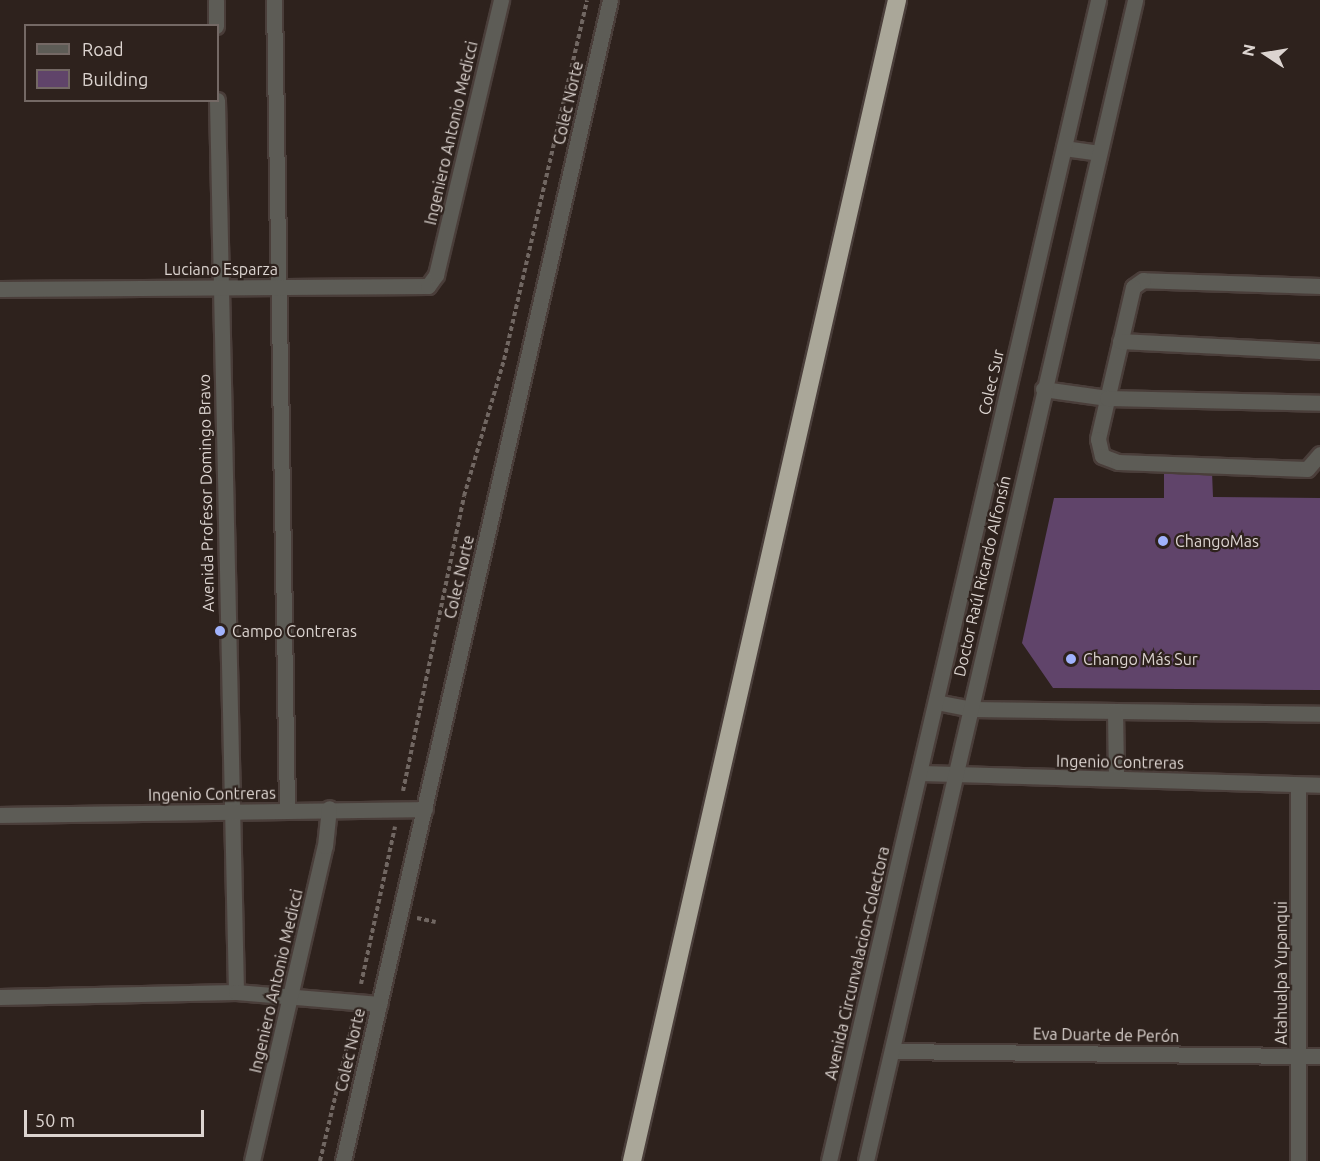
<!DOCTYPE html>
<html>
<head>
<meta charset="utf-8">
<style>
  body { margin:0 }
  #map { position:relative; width:1320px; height:1161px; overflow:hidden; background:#2e221d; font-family:Ubuntu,sans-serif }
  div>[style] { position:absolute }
  .building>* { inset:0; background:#60446a }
  .path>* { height:4px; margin-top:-2px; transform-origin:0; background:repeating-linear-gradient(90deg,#716762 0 4.5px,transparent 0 7.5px) }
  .roads { filter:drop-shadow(2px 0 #4a3e3a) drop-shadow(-2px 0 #4a3e3a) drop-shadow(0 2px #4a3e3a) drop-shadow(0 -2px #4a3e3a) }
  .minor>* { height:15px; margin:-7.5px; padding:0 7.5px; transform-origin:7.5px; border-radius:7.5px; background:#5d5c56 }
  .highway>* { height:18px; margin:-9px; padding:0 9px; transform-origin:9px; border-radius:9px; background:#aaa799 }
  .dots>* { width:16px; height:16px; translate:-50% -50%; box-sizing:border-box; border:3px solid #2e221d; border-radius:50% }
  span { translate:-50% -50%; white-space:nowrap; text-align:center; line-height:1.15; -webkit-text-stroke:4.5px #2e221d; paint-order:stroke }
  .street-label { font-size:16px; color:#dcd4d0 }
  .poi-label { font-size:16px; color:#dcd4d0 }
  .left { translate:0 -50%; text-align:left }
  .legend { position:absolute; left:24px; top:24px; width:195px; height:78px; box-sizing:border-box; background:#2e221d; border:2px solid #746965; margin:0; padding:8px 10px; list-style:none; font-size:18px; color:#dcd4d0 }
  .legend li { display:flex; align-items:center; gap:12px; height:30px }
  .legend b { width:30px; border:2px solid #746965 }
  .north { position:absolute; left:1236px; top:24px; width:60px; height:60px; -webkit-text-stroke:4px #2e221d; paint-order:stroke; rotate:282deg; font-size:16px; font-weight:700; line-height:24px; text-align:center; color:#dcd4d0 }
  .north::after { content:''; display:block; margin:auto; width:21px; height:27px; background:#dcd4d0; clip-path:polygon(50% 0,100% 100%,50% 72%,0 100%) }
  .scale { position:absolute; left:24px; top:1110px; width:180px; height:27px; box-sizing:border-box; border:3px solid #dcd4d0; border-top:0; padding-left:8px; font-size:18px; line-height:21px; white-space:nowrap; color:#dcd4d0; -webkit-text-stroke:4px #2e221d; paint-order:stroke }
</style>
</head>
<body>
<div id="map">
  <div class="building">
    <i style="clip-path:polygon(1212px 472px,1213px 497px,1320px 498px,1320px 690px,1053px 688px,1022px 643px,1054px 498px,1164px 498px,1164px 474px)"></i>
  </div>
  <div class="path">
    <i style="left:403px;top:791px;width:301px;rotate:-78.3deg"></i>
    <i style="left:464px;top:496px;width:142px;rotate:-73.6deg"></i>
    <i style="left:504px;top:360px;width:369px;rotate:-77deg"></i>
    <i style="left:417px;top:918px;width:19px;rotate:12deg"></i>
    <i style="left:361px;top:984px;width:161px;rotate:-77.8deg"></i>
    <i style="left:320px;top:1161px;width:144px;rotate:-76.7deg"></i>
  </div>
  <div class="roads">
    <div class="minor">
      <i style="left:216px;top:0;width:26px;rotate:90deg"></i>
      <i style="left:274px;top:0;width:810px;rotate:89.08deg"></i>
      <i style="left:217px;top:100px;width:892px;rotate:88.78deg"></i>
      <i style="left:1064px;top:148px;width:35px;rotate:8deg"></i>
      <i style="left:1320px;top:286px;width:177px;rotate:-178.1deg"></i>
      <i style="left:1143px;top:280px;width:12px;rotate:145deg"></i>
      <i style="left:1133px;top:287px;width:156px;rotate:103deg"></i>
      <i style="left:1098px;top:439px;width:17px;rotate:77deg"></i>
      <i style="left:1102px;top:456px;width:17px;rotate:21deg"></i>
      <i style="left:1118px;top:462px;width:189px;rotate:2.1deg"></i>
      <i style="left:1307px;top:469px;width:20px;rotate:-49deg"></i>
      <i style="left:0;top:289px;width:428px;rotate:-0.4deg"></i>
      <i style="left:428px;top:286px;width:14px;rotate:-54deg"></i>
      <i style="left:436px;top:275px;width:283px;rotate:-76.7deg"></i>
      <i style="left:1120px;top:341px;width:200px;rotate:2.9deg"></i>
      <i style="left:1043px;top:389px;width:65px;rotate:8deg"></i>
      <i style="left:1107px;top:398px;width:213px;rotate:1.3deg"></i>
      <i style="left:936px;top:702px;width:36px;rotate:11deg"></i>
      <i style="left:971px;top:709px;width:349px;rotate:0.8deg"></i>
      <i style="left:1115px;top:711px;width:67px;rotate:89.1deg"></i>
      <i style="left:920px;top:773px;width:400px;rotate:1.7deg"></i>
      <i style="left:0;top:815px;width:425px;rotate:-0.8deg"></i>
      <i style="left:0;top:997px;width:236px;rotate:-1.2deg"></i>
      <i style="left:236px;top:992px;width:144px;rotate:4.8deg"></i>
      <i style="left:892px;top:1051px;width:428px;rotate:0.7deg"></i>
      <i style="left:252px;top:1161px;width:323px;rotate:-77deg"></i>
      <i style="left:325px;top:846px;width:38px;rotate:-84deg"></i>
      <i style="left:343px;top:1161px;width:1191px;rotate:-77.05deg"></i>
      <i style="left:829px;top:1161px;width:1192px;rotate:-76.95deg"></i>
      <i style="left:866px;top:1161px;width:1192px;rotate:-76.95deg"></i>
      <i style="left:1298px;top:1161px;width:376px;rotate:-90deg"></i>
    </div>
    <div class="highway">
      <i style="left:632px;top:1161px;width:1191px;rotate:-77.14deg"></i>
    </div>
  </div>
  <div class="dots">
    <i style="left:1163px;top:541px;background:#a1b3fd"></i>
    <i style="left:220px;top:631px;background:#a1b3fd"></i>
    <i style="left:1071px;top:659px;background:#a1b3fd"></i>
  </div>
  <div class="street-label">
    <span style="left:568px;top:103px;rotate:-77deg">Colec Norte</span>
    <span style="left:451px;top:133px;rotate:-77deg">Ingeniero Antonio Medicci</span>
    <span style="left:221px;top:269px">Luciano Esparza</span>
    <span style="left:991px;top:382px;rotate:-77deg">Colec Sur</span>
    <span style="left:206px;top:493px;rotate:-91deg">Avenida Profesor Domingo Bravo</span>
    <span style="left:982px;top:576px;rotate:-77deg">Doctor Raúl Ricardo Alfonsín</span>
    <span style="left:459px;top:577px;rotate:-77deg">Colec Norte</span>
    <span style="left:1120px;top:762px;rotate:1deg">Ingenio Contreras</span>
    <span style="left:212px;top:794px;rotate:-1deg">Ingenio Contreras</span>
    <span style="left:857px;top:963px;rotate:-77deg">Avenida Circunvalacion-Colectora</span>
    <span style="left:1281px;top:973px;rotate:-90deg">Atahualpa Yupanqui</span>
    <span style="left:276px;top:981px;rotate:-77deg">Ingeniero Antonio Medicci</span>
    <span style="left:1106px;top:1035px;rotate:1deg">Eva Duarte de Perón</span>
    <span style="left:350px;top:1050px;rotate:-77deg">Colec Norte</span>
  </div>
  <div class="poi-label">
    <span class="left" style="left:1175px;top:541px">ChangoMas</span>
    <span class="left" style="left:232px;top:631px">Campo Contreras</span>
    <span class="left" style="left:1083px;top:659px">Chango Más Sur</span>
  </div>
  <ul class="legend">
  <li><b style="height:8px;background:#5d5c56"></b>Road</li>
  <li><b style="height:16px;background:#60446a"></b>Building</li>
  </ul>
  <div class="north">N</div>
  <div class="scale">50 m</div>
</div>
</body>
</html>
